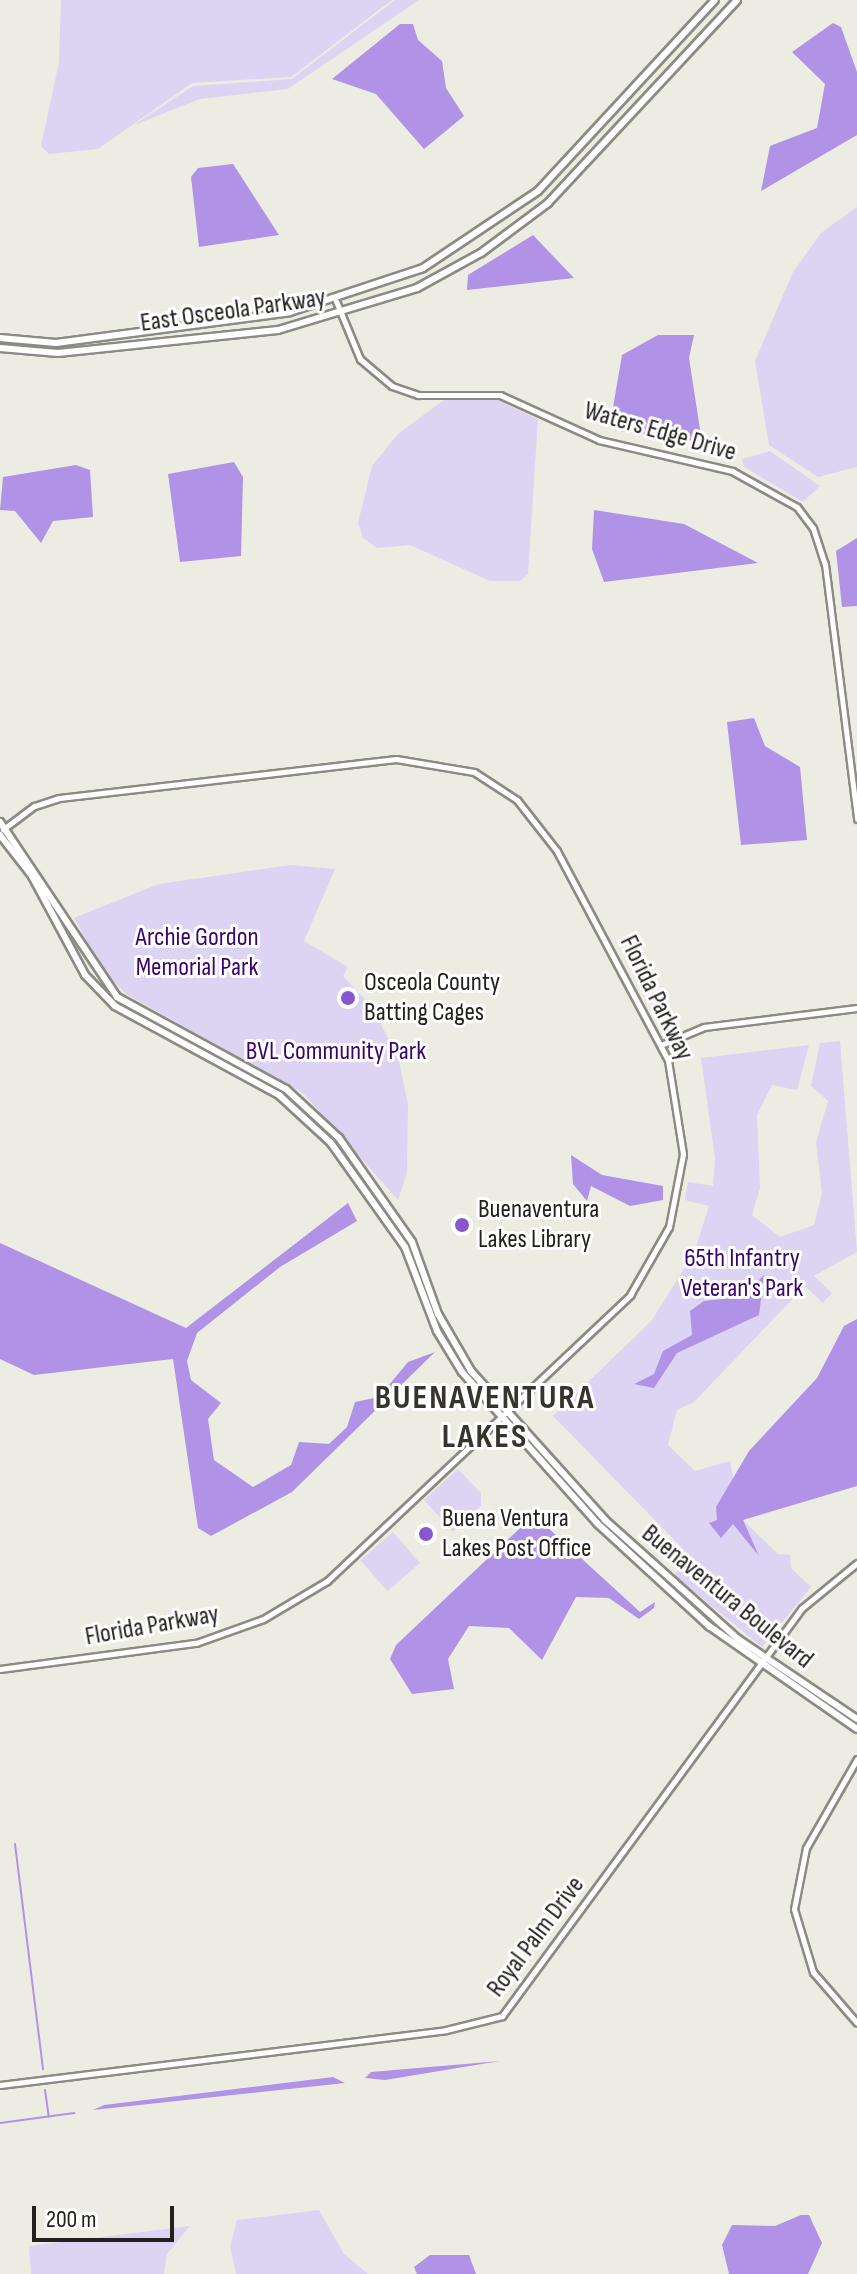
<!DOCTYPE html>
<html>
<head>
<meta charset="utf-8">
<style>
  body { margin:0 }
  #map { position:relative; width:857px; height:2274px; overflow:hidden; background:#edece3; font-family:"Sofia Sans Condensed",sans-serif }
  div>[style] { position:absolute }
  .green>* { inset:0; background:#ddd3f3; transform-origin:0 0 }
  .water>* { inset:0; background:#b092e6 }
  .stream>* { height:2px; margin:-1px; padding:0 1px; transform-origin:1px; border-radius:1px; background:#b092e6 }
  .roads { filter:drop-shadow(2px 0 #8c8b83) drop-shadow(-2px 0 #8c8b83) drop-shadow(0 2px #8c8b83) drop-shadow(0 -2px #8c8b83) }
  .minor>* { height:5px; margin:-2.5px; padding:0 2.5px; transform-origin:2.5px; border-radius:2.5px; background:#fff }
  .major>* { height:6px; margin:-3px; padding:0 3px; transform-origin:3px; border-radius:3px; background:#fff }
  .dots>* { width:22px; height:22px; translate:-50% -50%; box-sizing:border-box; border:4px solid #fff; border-radius:50% }
  span { translate:-50% -50%; white-space:nowrap; text-align:center; line-height:1.15; -webkit-text-stroke:6px #fff; paint-order:stroke }
  .street-label { font-size:26px; color:#22211e }
  .park-label { font-size:26px; color:#3a046b }
  .poi-label { font-size:26px; color:#22211e }
  .left { translate:0 -50%; text-align:left }
  .district-label { font-size:34px; color:#35342d; font-weight:700; letter-spacing:2px }
  .scale { position:absolute; left:32px; top:2206px; width:142px; height:36px; box-sizing:border-box; border:4px solid #22211e; border-top:0; padding-left:10px; font-size:24px; line-height:28px; white-space:nowrap; color:#22211e; -webkit-text-stroke:6px #fff; paint-order:stroke }
</style>
</head>
<body>
<div id="map">
  <div class="green">
    <i style="clip-path:polygon(61px 0,392px 0,291px 77px,192px 83px,98px 149px,49px 154px,41px 146px,59px 62px)"></i>
    <i style="clip-path:polygon(395px 0,419px 0,288px 89px,200px 99px,134px 125px,193px 86px,292px 79px)"></i>
    <i style="clip-path:polygon(857px 207px,857px 467px,818px 477px,769px 445px,755px 361px,793px 272px,821px 233px)"></i>
    <i style="clip-path:polygon(488px 396px,538px 419px,528px 574px,520px 581px,490px 581px,410px 545px,377px 548px,363px 538px,358px 523px,372px 466px,398px 434px,448px 397px)"></i>
    <i style="clip-path:polygon(770px 451px,803px 474px,820px 486px,803px 502px,744px 467px,742px 459px)"></i>
    <i style="clip-path:polygon(291px 865px,335px 869px,304px 941px,348px 967px,343px 976px,372px 1007px,398px 1057px,408px 1104px,407px 1173px,398px 1200px,303px 1093px,126px 994px,102px 969px,74px 918px,159px 884px)"></i>
    <i style="clip-path:polygon(840px 1041px,857px 1252px,814px 1276px,832px 1293px,823px 1303px,805px 1286px,694px 1402px,677px 1410px,668px 1445px,695px 1471px,730px 1461px,741px 1518px,778px 1554px,790px 1555px,791px 1568px,811px 1587px,762px 1647px,674px 1575px,690px 1556px,553px 1416px,652px 1320px,694px 1253px,709px 1206px,685px 1200px,688px 1182px,713px 1186px,715px 1158px,701px 1058px,809px 1045px,797px 1090px,772px 1085px,757px 1115px,760px 1188px,752px 1215px,780px 1237px,814px 1225px,822px 1194px,816px 1142px,828px 1101px,811px 1086px,820px 1043px)"></i>
    <i style="clip-path:polygon(458px 1469px,481px 1493px,481px 1506px,453px 1532px,424px 1500px)"></i>
    <i style="left:393px;top:1532px;width:41px;height:43px;rotate:49deg"></i>
    <i style="clip-path:polygon(319px 2210px,344px 2254px,368px 2274px,236px 2274px,230px 2246px,237px 2220px)"></i>
    <i style="clip-path:polygon(190px 2226px,167px 2254px,164px 2274px,31px 2274px,29px 2246px)"></i>
  </div>
  <div class="water">
    <i style="clip-path:polygon(833px 23px,841px 27px,857px 72px,857px 135px,761px 191px,770px 146px,817px 128px,825px 84px,792px 52px)"></i>
    <i style="clip-path:polygon(400px 24px,413px 24px,418px 40px,442px 61px,446px 88px,464px 116px,424px 149px,376px 94px,332px 79px)"></i>
    <i style="clip-path:polygon(233px 164px,279px 235px,199px 247px,191px 177px,198px 168px)"></i>
    <i style="clip-path:polygon(533px 235px,574px 278px,467px 290px,468px 275px)"></i>
    <i style="clip-path:polygon(658px 335px,694px 335px,689px 358px,702px 442px,620px 431px,611px 419px,622px 355px)"></i>
    <i style="clip-path:polygon(234px 462px,243px 477px,241px 556px,180px 562px,168px 474px)"></i>
    <i style="clip-path:polygon(76px 465px,90px 470px,93px 517px,53px 521px,41px 543px,15px 511px,0 510px,3px 477px)"></i>
    <i style="clip-path:polygon(594px 510px,684px 524px,758px 563px,604px 582px,592px 549px)"></i>
    <i style="clip-path:polygon(857px 538px,857px 606px,842px 607px,836px 551px)"></i>
    <i style="clip-path:polygon(754px 718px,765px 746px,800px 767px,807px 840px,741px 845px,727px 722px)"></i>
    <i style="clip-path:polygon(571px 1155px,602px 1175px,663px 1186px,663px 1200px,630px 1206px,591px 1186px,587px 1201px,573px 1184px)"></i>
    <i style="clip-path:polygon(348px 1203px,357px 1221px,280px 1267px,197px 1333px,187px 1361px,191px 1380px,221px 1403px,208px 1419px,214px 1460px,253px 1487px,291px 1465px,299px 1442px,329px 1444px,347px 1427px,355px 1402px,379px 1397px,408px 1362px,435px 1352px,292px 1492px,211px 1536px,198px 1528px,173px 1359px,34px 1375px,0 1359px,0 1243px,186px 1328px)"></i>
    <i style="clip-path:polygon(764px 1275px,759px 1315px,677px 1353px,654px 1388px,634px 1384px,654px 1374px,663px 1351px,692px 1335px,690px 1311px,704px 1301px,742px 1297px)"></i>
    <i style="clip-path:polygon(857px 1319px,857px 1486px,743px 1520px,759px 1556px,733px 1524px,721px 1538px,709px 1523px,717px 1520px,716px 1507px,749px 1451px,817px 1378px,844px 1326px)"></i>
    <i style="clip-path:polygon(534px 1515px,640px 1612px,655px 1602px,654px 1608px,639px 1619px,609px 1598px,576px 1597px,542px 1660px,509px 1628px,469px 1626px,448px 1659px,454px 1689px,412px 1694px,390px 1659px,396px 1645px)"></i>
    <i style="clip-path:polygon(500px 2061px,385px 2080px,365px 2078px,371px 2072px)"></i>
    <i style="clip-path:polygon(333px 2077px,345px 2083px,93px 2110px,104px 2105px)"></i>
    <i style="clip-path:polygon(801px 2215px,809px 2215px,822px 2243px,808px 2274px,729px 2274px,722px 2245px,732px 2225px,775px 2226px)"></i>
    <i style="clip-path:polygon(430px 2255px,469px 2255px,476px 2274px,417px 2274px,414px 2267px)"></i>
  </div>
  <div class="stream">
    <i style="left:15px;top:1844px;width:227px;rotate:82.9deg"></i>
    <i style="left:45px;top:2090px;width:27px;rotate:82deg"></i>
    <i style="left:0;top:2123px;width:75px;rotate:-7.7deg"></i>
  </div>
  <div class="roads">
    <div class="minor">
      <i style="left:336px;top:301px;width:63px;rotate:67.5deg"></i>
      <i style="left:360px;top:359px;width:42px;rotate:40.2deg"></i>
      <i style="left:392px;top:386px;width:28px;rotate:19deg"></i>
      <i style="left:418px;top:395px;width:82px"></i>
      <i style="left:500px;top:395px;width:109px;rotate:24.4deg"></i>
      <i style="left:599px;top:440px;width:137px;rotate:13.1deg"></i>
      <i style="left:732px;top:471px;width:74px;rotate:29deg"></i>
      <i style="left:797px;top:507px;width:26px;rotate:53deg"></i>
      <i style="left:813px;top:528px;width:38px;rotate:72deg"></i>
      <i style="left:825px;top:564px;width:257px;rotate:82.8deg"></i>
      <i style="left:661px;top:1045px;width:47px;rotate:-22.7deg"></i>
      <i style="left:704px;top:1027px;width:154px;rotate:-7.1deg"></i>
      <i style="left:0;top:1669px;width:198px;rotate:-7.6deg"></i>
      <i style="left:196px;top:1643px;width:71px;rotate:-19.7deg"></i>
      <i style="left:263px;top:1619px;width:74px;rotate:-30.7deg"></i>
      <i style="left:327px;top:1581px;width:417px;rotate:-43.3deg"></i>
      <i style="left:630px;top:1295px;width:78px;rotate:-60.2deg"></i>
      <i style="left:669px;top:1227px;width:74px;rotate:-79.1deg"></i>
      <i style="left:683px;top:1154px;width:95px;rotate:-99.1deg"></i>
      <i style="left:668px;top:1060px;width:237px;rotate:-118deg"></i>
      <i style="left:557px;top:851px;width:65px;rotate:-128.1deg"></i>
      <i style="left:517px;top:800px;width:51px;rotate:-146.9deg"></i>
      <i style="left:474px;top:772px;width:79px;rotate:-170.5deg"></i>
      <i style="left:396px;top:759px;width:339px;rotate:173.4deg"></i>
      <i style="left:59px;top:798px;width:26px;rotate:162deg"></i>
      <i style="left:34px;top:806px;width:39px;rotate:143deg"></i>
      <i style="left:857px;top:1759px;width:103px;rotate:119.8deg"></i>
      <i style="left:806px;top:1848px;width:62px;rotate:101.1deg"></i>
      <i style="left:794px;top:1909px;width:66px;rotate:73.2deg"></i>
      <i style="left:813px;top:1972px;width:67px;rotate:49.2deg"></i>
      <i style="left:0;top:2085px;width:449px;rotate:-7deg"></i>
      <i style="left:446px;top:2030px;width:58px;rotate:-14deg"></i>
      <i style="left:502px;top:2016px;width:506px;rotate:-53.67deg"></i>
      <i style="left:802px;top:1608px;width:71px;rotate:-39.3deg"></i>
    </div>
    <div class="major">
      <i style="left:0;top:338px;width:56px;rotate:5.1deg"></i>
      <i style="left:56px;top:343px;width:236px;rotate:-7.5deg"></i>
      <i style="left:290px;top:312px;width:140px;rotate:-18.3deg"></i>
      <i style="left:423px;top:268px;width:138px;rotate:-33.8deg"></i>
      <i style="left:538px;top:191px;width:260px;rotate:-47.2deg"></i>
      <i style="left:0;top:348px;width:58px;rotate:4.9deg"></i>
      <i style="left:58px;top:353px;width:221px;rotate:-6deg"></i>
      <i style="left:278px;top:330px;width:145px;rotate:-16.8deg"></i>
      <i style="left:417px;top:288px;width:73px;rotate:-28.7deg"></i>
      <i style="left:481px;top:253px;width:84px;rotate:-36.7deg"></i>
      <i style="left:548px;top:203px;width:277px;rotate:-47deg"></i>
      <i style="left:0;top:822px;width:211px;rotate:56.2deg"></i>
      <i style="left:117px;top:997px;width:192px;rotate:28.6deg"></i>
      <i style="left:286px;top:1089px;width:72px;rotate:42.8deg"></i>
      <i style="left:339px;top:1138px;width:127px;rotate:54.9deg"></i>
      <i style="left:412px;top:1242px;width:77px;rotate:70.1deg"></i>
      <i style="left:438px;top:1314px;width:66px;rotate:59.9deg"></i>
      <i style="left:471px;top:1371px;width:200px;rotate:48deg"></i>
      <i style="left:605px;top:1520px;width:178px;rotate:41.8deg"></i>
      <i style="left:738px;top:1639px;width:143px;rotate:33.9deg"></i>
      <i style="left:0;top:835px;width:52px;rotate:52deg"></i>
      <i style="left:32px;top:876px;width:112px;rotate:61.8deg"></i>
      <i style="left:85px;top:975px;width:43px;rotate:45.9deg"></i>
      <i style="left:115px;top:1006px;width:187px;rotate:28.5deg"></i>
      <i style="left:279px;top:1095px;width:71px;rotate:42.7deg"></i>
      <i style="left:331px;top:1143px;width:128px;rotate:54.6deg"></i>
      <i style="left:405px;top:1247px;width:90px;rotate:69.1deg"></i>
      <i style="left:437px;top:1331px;width:48px;rotate:58.6deg"></i>
      <i style="left:462px;top:1372px;width:204px;rotate:48.2deg"></i>
      <i style="left:598px;top:1524px;width:151px;rotate:42.6deg"></i>
      <i style="left:709px;top:1626px;width:180px;rotate:34.8deg"></i>
    </div>
  </div>
  <div class="dots">
    <i style="left:348px;top:998px;background:#8856ce"></i>
    <i style="left:462px;top:1225px;background:#8856ce"></i>
    <i style="left:426px;top:1534px;background:#8856ce"></i>
  </div>
  <div class="street-label">
    <span style="left:233px;top:311px;rotate:-8deg">East Osceola Parkway</span>
    <span style="left:660px;top:432px;rotate:16deg">Waters Edge Drive</span>
    <span style="left:656px;top:998px;rotate:64deg">Florida Parkway</span>
    <span style="left:727px;top:1597px;rotate:39deg">Buenaventura Boulevard</span>
    <span style="left:152px;top:1626px;rotate:-10deg">Florida Parkway</span>
    <span style="left:536px;top:1937px;rotate:-53deg">Royal Palm Drive</span>
  </div>
  <div class="park-label">
    <span style="left:197px;top:953px">Archie Gordon<br>Memorial Park</span>
    <span style="left:336px;top:1052px">BVL Community Park</span>
    <span style="left:742px;top:1274px">65th Infantry<br>Veteran's Park</span>
  </div>
  <div class="poi-label">
    <span class="left" style="left:364px;top:998px">Osceola County<br>Batting Cages</span>
    <span class="left" style="left:478px;top:1225px">Buenaventura<br>Lakes Library</span>
    <span class="left" style="left:442px;top:1534px">Buena Ventura<br>Lakes Post Office</span>
  </div>
  <div class="district-label">
    <span style="left:485px;top:1417px">BUENAVENTURA<br>LAKES</span>
  </div>
  <div class="scale">200 m</div>
</div>
</body>
</html>
